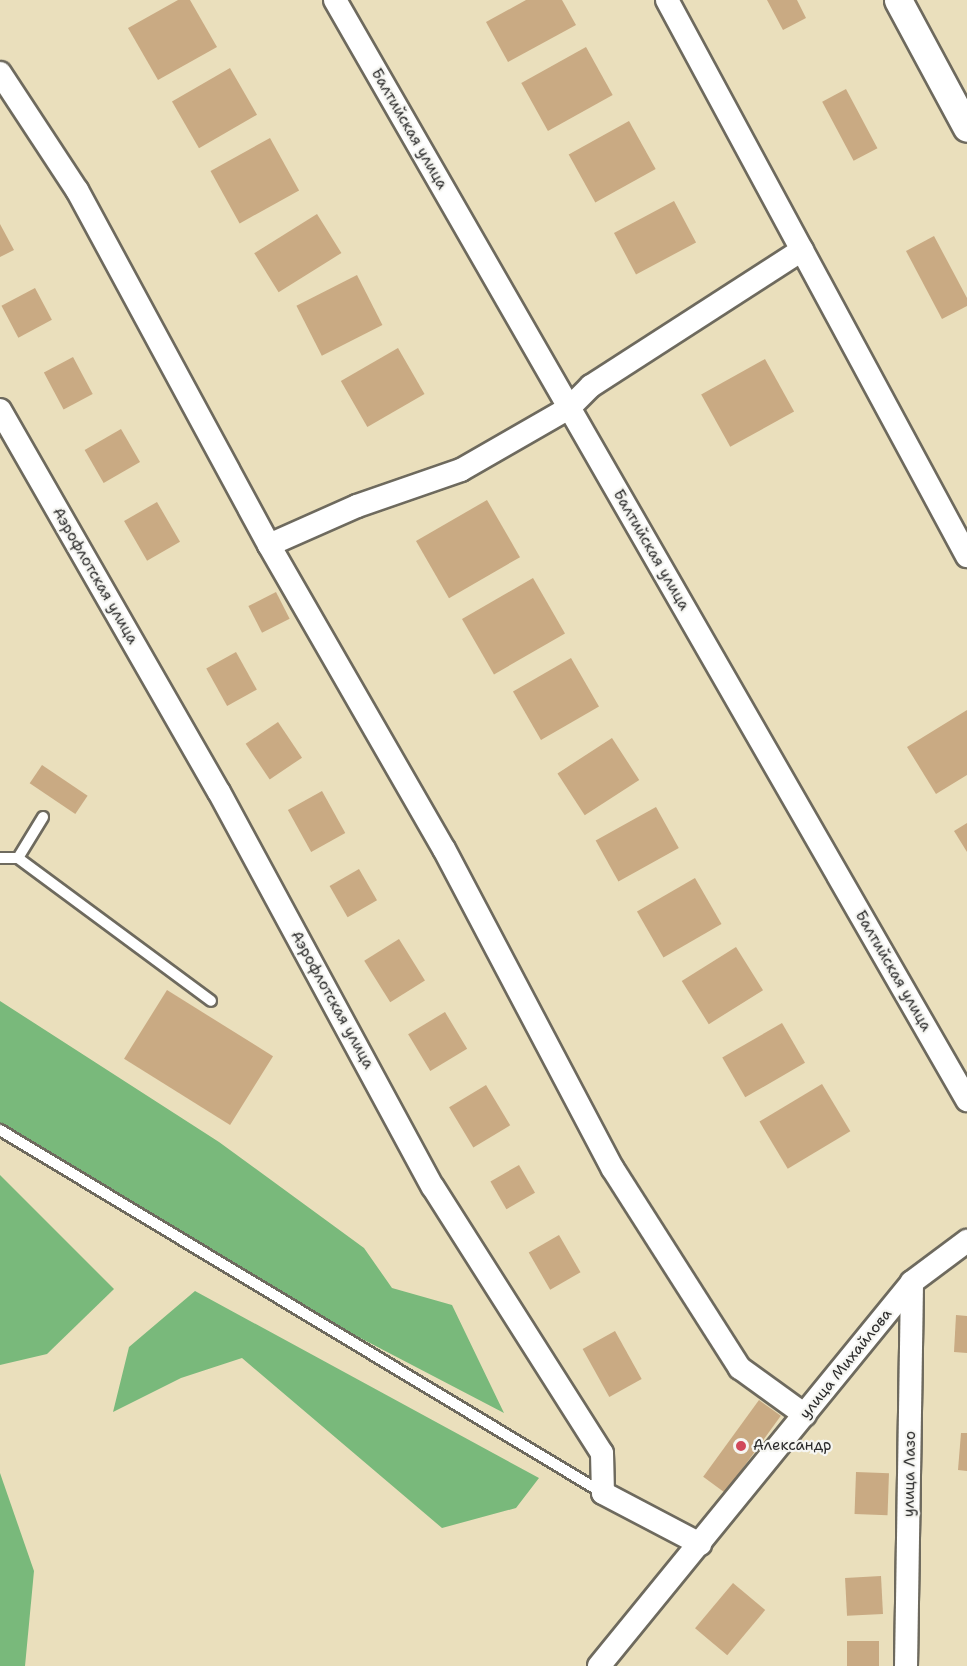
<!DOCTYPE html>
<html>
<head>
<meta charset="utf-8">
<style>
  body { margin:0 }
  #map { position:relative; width:967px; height:1666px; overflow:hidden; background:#eadfbc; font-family:"Shantell Sans",sans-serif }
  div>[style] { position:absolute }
  .forest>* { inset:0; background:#79b97b }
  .building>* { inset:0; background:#c9aa83; transform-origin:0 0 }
  .roads { filter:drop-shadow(2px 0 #6e6a5e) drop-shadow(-2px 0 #6e6a5e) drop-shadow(0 2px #6e6a5e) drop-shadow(0 -2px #6e6a5e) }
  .service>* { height:10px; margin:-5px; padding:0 5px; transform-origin:5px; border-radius:5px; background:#fff }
  .minor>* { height:22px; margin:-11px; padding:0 11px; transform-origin:11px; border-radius:11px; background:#fff }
  .tertiary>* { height:27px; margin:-13.5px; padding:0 13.5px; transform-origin:13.5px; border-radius:13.5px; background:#fff }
  .dots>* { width:16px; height:16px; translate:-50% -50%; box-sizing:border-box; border:3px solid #f6f6f2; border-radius:50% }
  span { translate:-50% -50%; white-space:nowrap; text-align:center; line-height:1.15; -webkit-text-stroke:4.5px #f6f6f2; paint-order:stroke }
  .street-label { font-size:15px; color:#2b2b2b }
  .poi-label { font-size:15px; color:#2b2b2b }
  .left { translate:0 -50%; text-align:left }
</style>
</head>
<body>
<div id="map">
  <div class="forest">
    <i style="clip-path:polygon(0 1001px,219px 1142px,364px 1248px,392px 1288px,452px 1305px,504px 1413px,159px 1233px,0 1129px)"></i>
    <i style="clip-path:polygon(0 1175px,114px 1289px,47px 1354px,0 1365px)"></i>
    <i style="clip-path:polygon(195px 1291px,539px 1478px,516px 1508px,442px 1528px,242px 1358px,181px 1378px,113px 1412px,129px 1347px)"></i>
    <i style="clip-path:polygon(0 1473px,34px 1571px,25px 1666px,0 1666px)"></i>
  </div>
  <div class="building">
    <i style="clip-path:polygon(178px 0,190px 0,217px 47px,158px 80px,128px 28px)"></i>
    <i style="clip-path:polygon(526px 0,562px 0,576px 25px,508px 62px,486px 22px)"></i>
    <i style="clip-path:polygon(767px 0,797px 0,806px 18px,783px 30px)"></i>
    <i style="left:586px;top:47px;width:55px;height:74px;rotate:61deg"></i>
    <i style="left:230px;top:68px;width:54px;height:67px;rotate:60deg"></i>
    <i style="left:846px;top:89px;width:67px;height:27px;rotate:62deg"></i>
    <i style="left:629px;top:121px;width:55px;height:69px;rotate:61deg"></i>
    <i style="left:270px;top:138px;width:60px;height:68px;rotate:61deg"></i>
    <i style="left:674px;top:201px;width:47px;height:68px;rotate:62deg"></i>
    <i style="left:317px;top:214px;width:46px;height:74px;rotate:58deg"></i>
    <i style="clip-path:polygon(0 224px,14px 250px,0 257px)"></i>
    <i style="clip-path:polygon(934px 236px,967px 298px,967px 306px,942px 319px,906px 251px)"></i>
    <i style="left:357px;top:275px;width:56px;height:68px;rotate:63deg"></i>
    <i style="left:35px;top:288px;width:36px;height:38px;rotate:62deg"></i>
    <i style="left:398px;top:348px;width:53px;height:66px;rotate:60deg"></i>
    <i style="left:73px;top:357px;width:42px;height:33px;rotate:62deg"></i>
    <i style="left:765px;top:359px;width:60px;height:73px;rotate:61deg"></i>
    <i style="left:121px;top:429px;width:38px;height:42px;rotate:60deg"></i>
    <i style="left:487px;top:500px;width:66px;height:82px;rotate:60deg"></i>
    <i style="left:157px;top:502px;width:46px;height:38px;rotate:60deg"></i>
    <i style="left:533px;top:578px;width:64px;height:82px;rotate:60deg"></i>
    <i style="left:276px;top:592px;width:30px;height:31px;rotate:63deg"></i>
    <i style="left:236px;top:652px;width:43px;height:34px;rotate:61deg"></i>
    <i style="left:571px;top:658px;width:56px;height:67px;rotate:60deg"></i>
    <i style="clip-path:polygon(967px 710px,967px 775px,936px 794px,907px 747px)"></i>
    <i style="left:278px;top:722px;width:43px;height:39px;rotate:56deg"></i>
    <i style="left:612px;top:738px;width:50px;height:65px;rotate:57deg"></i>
    <i style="left:42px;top:765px;width:55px;height:22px;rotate:34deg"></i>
    <i style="left:322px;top:791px;width:48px;height:39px;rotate:61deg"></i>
    <i style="left:656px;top:807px;width:47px;height:69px;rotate:61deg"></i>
    <i style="clip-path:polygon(967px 823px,967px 852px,954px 831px)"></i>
    <i style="left:359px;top:869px;width:36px;height:34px;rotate:60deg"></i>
    <i style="left:695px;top:878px;width:53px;height:67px;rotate:60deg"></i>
    <i style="left:399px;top:939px;width:49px;height:41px;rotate:58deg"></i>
    <i style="left:736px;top:947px;width:51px;height:64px;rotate:58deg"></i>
    <i style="left:167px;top:990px;width:125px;height:81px;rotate:32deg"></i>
    <i style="left:445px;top:1012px;width:43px;height:43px;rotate:59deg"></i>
    <i style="left:782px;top:1023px;width:46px;height:69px;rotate:60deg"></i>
    <i style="left:822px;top:1084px;width:55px;height:73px;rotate:59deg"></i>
    <i style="left:486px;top:1085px;width:47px;height:43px;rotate:59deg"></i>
    <i style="left:519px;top:1165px;width:32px;height:33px;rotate:60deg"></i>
    <i style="left:559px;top:1235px;width:43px;height:35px;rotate:60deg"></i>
    <i style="clip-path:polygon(956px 1315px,967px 1316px,967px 1353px,954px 1352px)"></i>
    <i style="left:615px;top:1331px;width:55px;height:37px;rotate:61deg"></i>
    <i style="left:759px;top:1400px;width:27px;height:95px;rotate:36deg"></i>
    <i style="clip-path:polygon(961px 1433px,967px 1433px,967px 1471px,958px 1470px)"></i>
    <i style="left:856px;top:1472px;width:33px;height:42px;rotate:2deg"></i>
    <i style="left:881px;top:1576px;width:38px;height:36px;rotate:87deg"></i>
    <i style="left:733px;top:1583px;width:42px;height:59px;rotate:40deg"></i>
    <i style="left:847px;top:1641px;width:32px;height:25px"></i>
  </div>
  <div class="roads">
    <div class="service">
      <i style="left:0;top:858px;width:18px"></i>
      <i style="left:18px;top:858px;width:240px;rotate:36.5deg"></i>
      <i style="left:18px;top:858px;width:48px;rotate:-58.6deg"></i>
      <i style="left:0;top:1130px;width:704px;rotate:31.05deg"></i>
    </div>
    <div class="minor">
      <i style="left:335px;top:0;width:1269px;rotate:60.12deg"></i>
      <i style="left:667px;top:0;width:632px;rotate:61.65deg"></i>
      <i style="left:0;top:73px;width:140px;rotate:56.7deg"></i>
      <i style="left:77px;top:190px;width:404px;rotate:61.6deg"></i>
      <i style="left:269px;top:545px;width:351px;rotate:60.1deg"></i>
      <i style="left:444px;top:849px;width:362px;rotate:62.2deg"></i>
      <i style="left:613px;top:1169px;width:236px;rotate:57.5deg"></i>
      <i style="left:740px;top:1368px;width:80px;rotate:35.9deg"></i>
      <i style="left:0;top:410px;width:440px;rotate:60.2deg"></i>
      <i style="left:219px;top:792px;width:449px;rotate:61.6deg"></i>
      <i style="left:433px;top:1187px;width:315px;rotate:57.6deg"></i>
      <i style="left:602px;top:1453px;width:40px;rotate:88.6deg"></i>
      <i style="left:603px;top:1493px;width:110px;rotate:27.7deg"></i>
      <i style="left:269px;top:545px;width:96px;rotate:-23.9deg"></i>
      <i style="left:357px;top:506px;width:110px;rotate:-19.1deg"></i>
      <i style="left:461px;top:470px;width:125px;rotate:-29.9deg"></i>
      <i style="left:569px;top:408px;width:31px;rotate:-45deg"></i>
      <i style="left:591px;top:386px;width:251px;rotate:-32.8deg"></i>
      <i style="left:599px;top:1666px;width:495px;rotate:-50.8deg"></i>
      <i style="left:912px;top:1282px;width:69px;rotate:-36.7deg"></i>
      <i style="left:906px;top:1666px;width:384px;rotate:-89.1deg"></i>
    </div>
    <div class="tertiary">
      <i style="left:898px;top:0;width:145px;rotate:61.7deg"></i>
    </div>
  </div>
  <div class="dots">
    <i style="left:741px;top:1446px;background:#d1495b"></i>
  </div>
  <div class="street-label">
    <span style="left:409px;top:129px;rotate:60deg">Балтийская улица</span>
    <span style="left:651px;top:550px;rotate:60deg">Балтийская улица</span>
    <span style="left:95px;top:576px;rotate:60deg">Аэрофлотская улица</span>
    <span style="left:893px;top:971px;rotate:60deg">Балтийская улица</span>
    <span style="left:332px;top:1000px;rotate:61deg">Аэрофлотская улица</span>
    <span style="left:846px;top:1364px;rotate:-51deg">улица Михайлова</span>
    <span style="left:910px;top:1474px;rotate:-89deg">улица Лазо</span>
  </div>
  <div class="poi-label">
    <span class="left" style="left:753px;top:1446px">Александр</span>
  </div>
</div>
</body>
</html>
